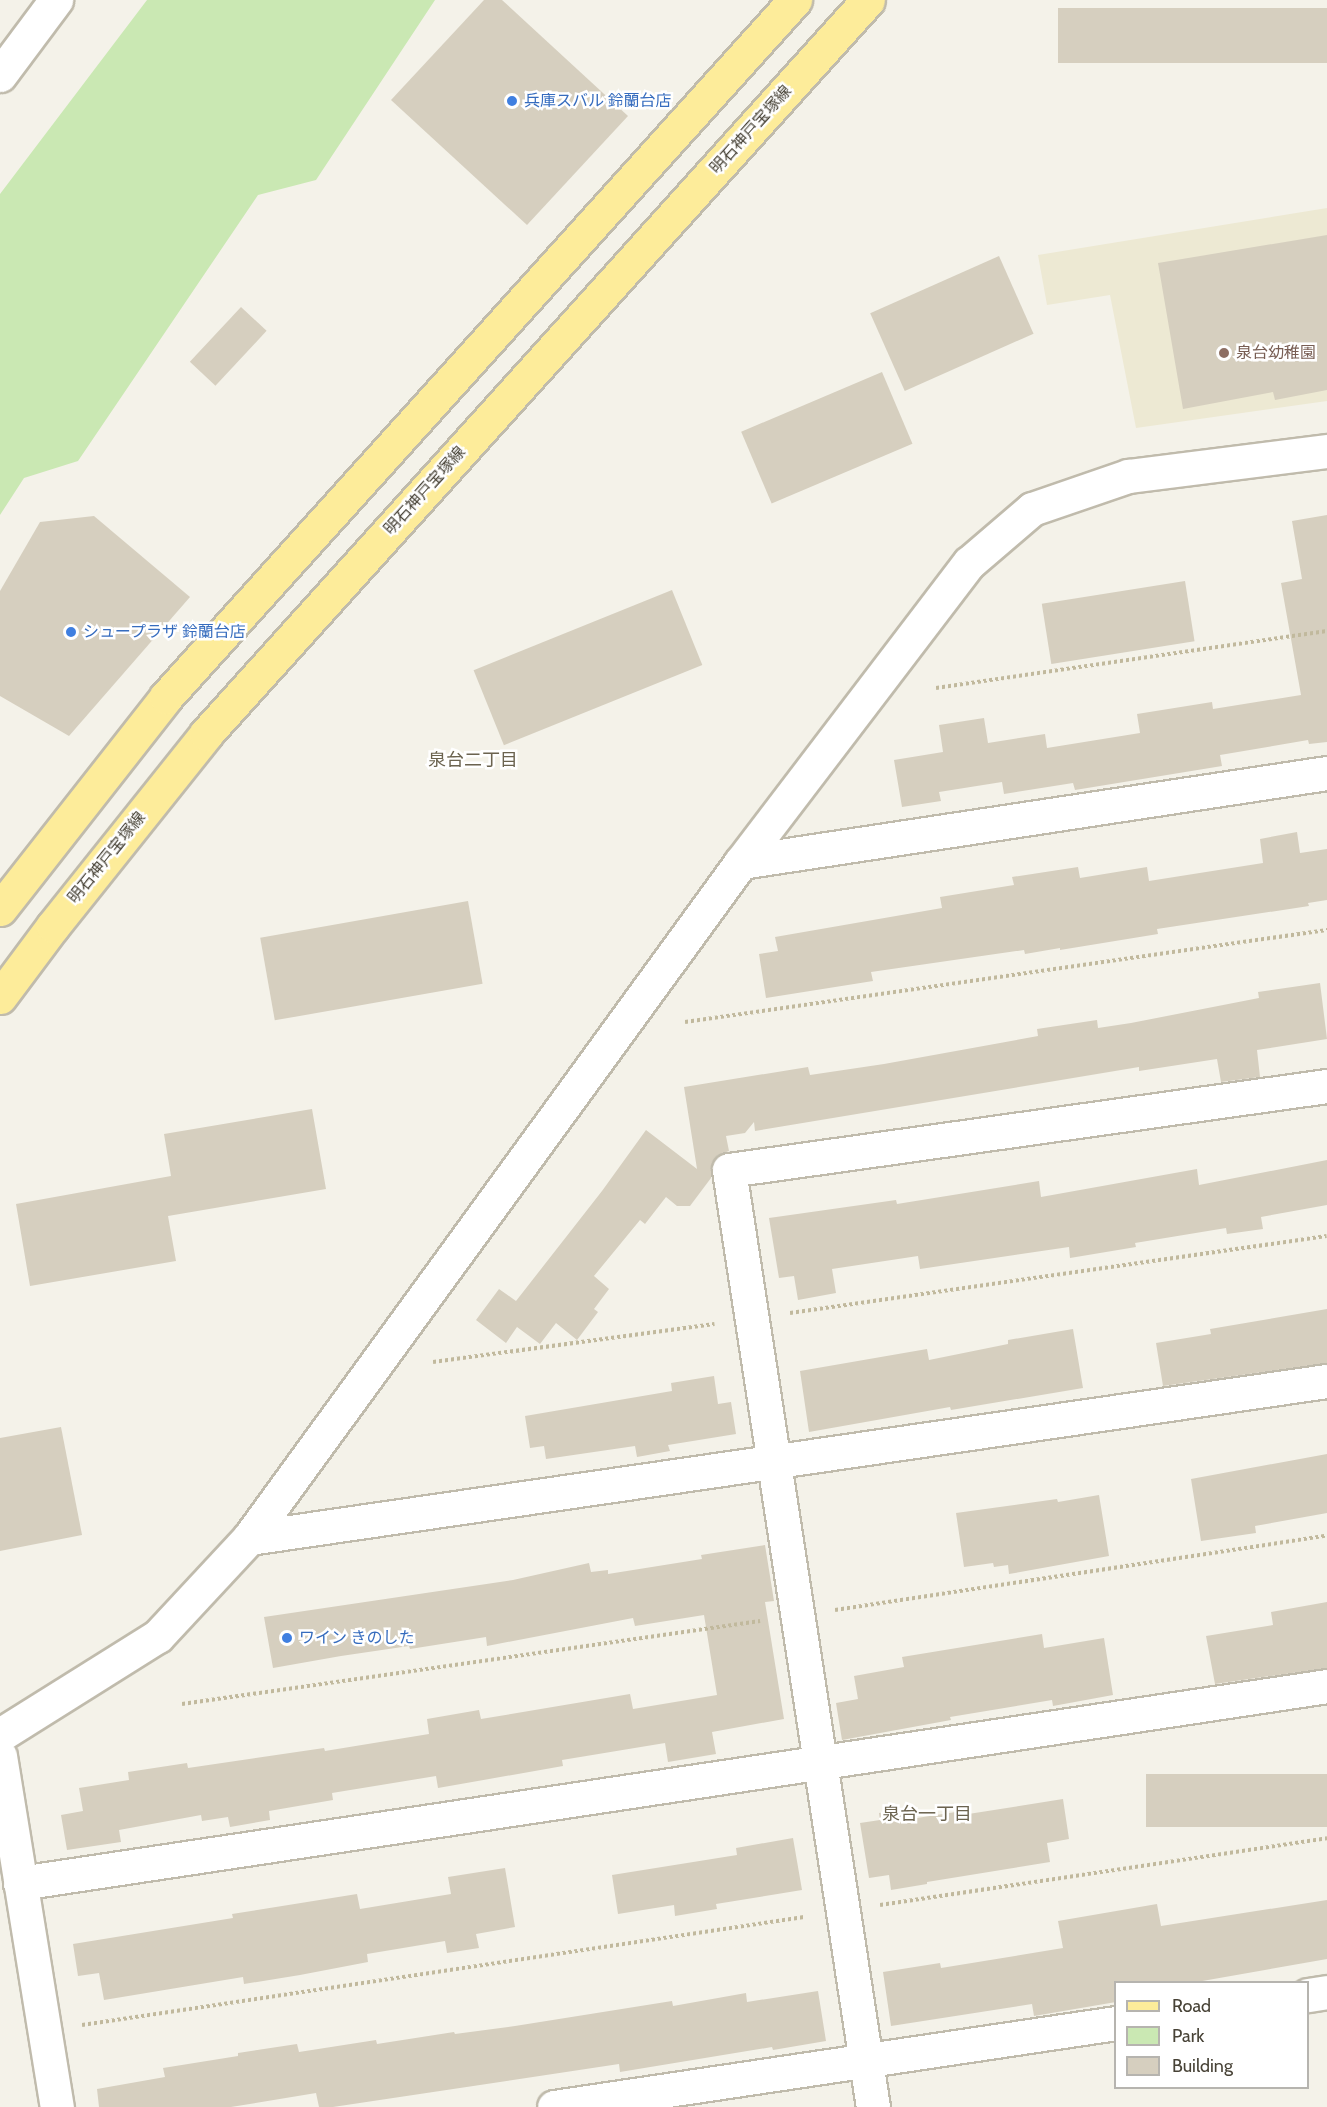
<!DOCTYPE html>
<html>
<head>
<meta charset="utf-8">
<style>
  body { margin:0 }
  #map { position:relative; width:1327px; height:2107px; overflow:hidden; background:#f4f2e9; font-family:Cabin,"Noto Sans JP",sans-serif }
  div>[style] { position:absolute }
  .education>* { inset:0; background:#ede9d3 }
  .green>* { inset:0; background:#cae8b3 }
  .building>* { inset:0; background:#d6cfbf; transform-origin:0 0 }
  .path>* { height:4px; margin-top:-2px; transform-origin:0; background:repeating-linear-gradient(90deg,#c1b99d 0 3px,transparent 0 6px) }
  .roads { filter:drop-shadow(2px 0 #c0bbac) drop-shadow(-2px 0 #c0bbac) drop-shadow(0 2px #c0bbac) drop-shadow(0 -2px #c0bbac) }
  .minor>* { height:33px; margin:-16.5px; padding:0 16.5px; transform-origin:16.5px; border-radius:16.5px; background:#fff }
  .major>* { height:33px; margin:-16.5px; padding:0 16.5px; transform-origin:16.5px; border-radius:16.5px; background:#fdec9a }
  .dots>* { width:16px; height:16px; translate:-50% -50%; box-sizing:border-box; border:3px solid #fff; border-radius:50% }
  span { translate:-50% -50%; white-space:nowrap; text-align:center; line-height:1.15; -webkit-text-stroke:5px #fff; paint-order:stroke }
  .shop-label { font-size:16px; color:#366cbe }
  .left { translate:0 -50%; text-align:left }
  .street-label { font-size:16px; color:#484337 }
  .education-label { font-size:16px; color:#785e54 }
  .neighbourhood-label { font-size:18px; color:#6b634f }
  .legend { position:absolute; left:1114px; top:1981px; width:195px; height:108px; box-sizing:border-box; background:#fff; border:2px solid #b6b4af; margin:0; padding:8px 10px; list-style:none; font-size:18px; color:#484337 }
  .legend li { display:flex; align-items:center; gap:12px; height:30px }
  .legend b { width:30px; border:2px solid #b6b4af }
</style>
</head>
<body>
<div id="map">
  <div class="education">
    <i style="clip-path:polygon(1327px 208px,1327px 401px,1136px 428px,1110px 295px,1047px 305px,1038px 255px)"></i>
  </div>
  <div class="green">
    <i style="clip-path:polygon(147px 0,435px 0,316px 180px,258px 195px,78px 461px,24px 478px,0 515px,0 194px)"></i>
  </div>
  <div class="building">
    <i style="clip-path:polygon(484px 0,502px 0,628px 116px,527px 225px,391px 100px)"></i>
    <i style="left:1327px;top:8px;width:55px;height:269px;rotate:90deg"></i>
    <i style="clip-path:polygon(1327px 235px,1327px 390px,1275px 400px,1273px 392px,1183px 409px,1158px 263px)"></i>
    <i style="left:999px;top:256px;width:85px;height:141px;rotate:66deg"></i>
    <i style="left:241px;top:307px;width:35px;height:75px;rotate:43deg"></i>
    <i style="left:882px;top:372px;width:78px;height:153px;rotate:67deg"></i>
    <i style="clip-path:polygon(1327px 515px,1327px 742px,1309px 744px,1308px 740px,1220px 755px,1222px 766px,1075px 790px,1073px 783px,1004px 794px,1002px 782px,939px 792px,941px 801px,902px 807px,894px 760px,943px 752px,939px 725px,984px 718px,988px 743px,1045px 734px,1047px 748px,1140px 733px,1137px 714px,1212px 702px,1213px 709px,1301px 695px,1281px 583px,1302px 579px,1292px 521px)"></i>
    <i style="clip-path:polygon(94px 516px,190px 597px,69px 736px,0 696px,0 591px,40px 522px)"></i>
    <i style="left:1185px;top:581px;width:61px;height:145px;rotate:81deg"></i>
    <i style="left:672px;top:590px;width:81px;height:214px;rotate:68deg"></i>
    <i style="clip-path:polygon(1297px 832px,1300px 853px,1327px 849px,1327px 900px,1308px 903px,1309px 906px,1157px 929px,1158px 934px,1060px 950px,1060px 948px,1025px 954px,1024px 950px,871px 972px,873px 981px,766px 998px,759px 954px,778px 951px,775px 937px,942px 908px,940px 897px,1014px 885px,1012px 877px,1078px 867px,1080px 878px,1147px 867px,1149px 881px,1263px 863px,1260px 839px)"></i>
    <i style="left:468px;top:901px;width:84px;height:211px;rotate:80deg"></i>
    <i style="clip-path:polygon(1320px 983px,1327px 1039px,1257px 1050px,1260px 1077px,1221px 1082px,1217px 1059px,1139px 1071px,1139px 1067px,755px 1131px,754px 1122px,745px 1133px,726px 1136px,729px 1151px,718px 1155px,712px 1163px,711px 1178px,690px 1206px,677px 1206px,666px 1197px,645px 1224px,640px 1220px,594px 1276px,609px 1289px,594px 1309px,598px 1312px,577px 1340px,556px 1323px,540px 1344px,517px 1327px,506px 1343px,476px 1320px,499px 1289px,516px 1301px,602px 1191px,646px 1130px,697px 1169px,684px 1087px,808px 1067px,810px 1075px,884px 1064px,1038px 1036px,1037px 1029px,1097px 1020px,1098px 1028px,1131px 1023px,1259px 998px,1258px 992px)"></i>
    <i style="clip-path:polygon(312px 1109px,326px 1189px,168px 1216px,176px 1261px,30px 1286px,16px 1204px,171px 1176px,164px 1134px)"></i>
    <i style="clip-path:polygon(1327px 1160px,1327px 1205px,1261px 1217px,1263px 1229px,1227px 1234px,1226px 1228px,1135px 1243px,1136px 1247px,1070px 1258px,1069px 1247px,920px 1269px,918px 1256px,832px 1269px,836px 1293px,798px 1300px,794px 1276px,779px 1278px,769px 1218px,896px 1200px,897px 1204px,1039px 1181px,1041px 1197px,1197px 1169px,1199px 1185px)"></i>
    <i style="clip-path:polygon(1327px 1309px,1327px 1363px,1163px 1386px,1156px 1343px,1211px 1334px,1210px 1329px)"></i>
    <i style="clip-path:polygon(1073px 1329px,1083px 1388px,951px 1410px,950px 1407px,809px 1432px,800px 1371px,927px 1349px,929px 1360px,1008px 1344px,1008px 1340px)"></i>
    <i style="clip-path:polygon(714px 1376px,718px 1404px,731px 1402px,736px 1434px,668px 1445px,670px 1451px,637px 1457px,635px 1446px,546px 1459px,544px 1446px,530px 1448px,525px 1416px,672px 1391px,671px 1383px)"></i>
    <i style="clip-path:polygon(61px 1427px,82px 1535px,0 1551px,0 1438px)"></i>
    <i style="clip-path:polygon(1327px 1454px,1327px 1513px,1255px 1526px,1256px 1533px,1201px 1541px,1191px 1479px)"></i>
    <i style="clip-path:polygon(1099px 1495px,1109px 1556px,1009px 1574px,1008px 1565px,994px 1567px,993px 1563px,964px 1567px,956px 1513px,1057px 1499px,1058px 1502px)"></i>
    <i style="clip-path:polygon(765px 1545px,774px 1601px,765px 1602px,784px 1719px,712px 1732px,716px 1754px,668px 1762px,665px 1743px,562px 1760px,563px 1766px,438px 1788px,436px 1776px,332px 1793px,333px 1800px,269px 1811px,270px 1820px,230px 1827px,228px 1817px,202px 1821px,201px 1815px,119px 1830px,121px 1842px,67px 1850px,61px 1815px,83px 1811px,79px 1788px,129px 1780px,128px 1772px,187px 1763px,188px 1768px,324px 1748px,325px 1751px,429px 1734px,427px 1719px,479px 1710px,481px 1719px,630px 1694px,633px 1709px,717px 1695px,704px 1615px,635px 1626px,633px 1618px,487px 1646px,486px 1637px,410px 1649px,409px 1646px,341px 1656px,273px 1668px,264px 1617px,513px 1580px,589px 1563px,591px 1572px,608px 1570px,608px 1574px,702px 1559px,701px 1555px)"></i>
    <i style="clip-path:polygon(1327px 1602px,1327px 1668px,1215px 1684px,1206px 1636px,1273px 1625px,1271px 1612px)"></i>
    <i style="clip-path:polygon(1042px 1634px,1044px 1648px,1104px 1638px,1113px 1695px,1053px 1706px,1052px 1700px,950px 1717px,951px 1720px,842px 1740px,836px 1703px,858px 1699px,854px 1676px,904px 1667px,902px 1657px)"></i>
    <i style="left:1327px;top:1774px;width:53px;height:181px;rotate:90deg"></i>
    <i style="clip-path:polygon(1063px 1799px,1069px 1839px,1047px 1843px,1050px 1862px,927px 1882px,927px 1884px,891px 1890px,889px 1875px,869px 1878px,860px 1823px,880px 1820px,879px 1813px,915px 1807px,917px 1818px,962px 1811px,962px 1815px)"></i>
    <i style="clip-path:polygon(793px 1838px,802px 1890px,716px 1904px,717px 1909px,675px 1916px,674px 1905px,618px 1914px,612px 1875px,737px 1855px,736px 1848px)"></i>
    <i style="clip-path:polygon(505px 1868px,515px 1927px,476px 1934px,479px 1948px,447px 1953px,445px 1941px,367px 1954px,368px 1962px,300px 1975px,244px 1984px,243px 1977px,104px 2000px,99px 1973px,78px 1976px,73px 1944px,233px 1918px,232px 1914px,357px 1894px,360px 1909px,451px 1894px,448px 1877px)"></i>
    <i style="clip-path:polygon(1327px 1900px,1327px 1959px,1191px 1983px,1116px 1983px,1116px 2002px,1034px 2016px,1032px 2004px,891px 2026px,883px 1972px,940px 1963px,941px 1968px,1063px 1948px,1058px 1921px,1157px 1904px,1161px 1926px)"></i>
    <i style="clip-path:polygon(818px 1991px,826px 2041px,773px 2050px,772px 2047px,620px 2072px,619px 2064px,333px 2107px,319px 2107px,316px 2093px,231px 2107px,99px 2107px,97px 2089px,165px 2077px,163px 2068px,238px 2056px,238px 2053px,297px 2044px,299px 2052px,376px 2040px,377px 2044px,454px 2032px,455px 2034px,515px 2026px,672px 2001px,673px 2006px,746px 1993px,747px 2002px)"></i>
  </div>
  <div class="path">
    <i style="left:936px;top:688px;width:395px;rotate:-8.3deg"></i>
    <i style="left:685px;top:1022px;width:649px;rotate:-8.16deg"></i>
    <i style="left:790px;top:1313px;width:542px;rotate:-8.16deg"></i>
    <i style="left:433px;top:1362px;width:284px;rotate:-7.7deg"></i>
    <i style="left:835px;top:1610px;width:498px;rotate:-8.6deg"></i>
    <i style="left:182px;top:1704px;width:584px;rotate:-8.17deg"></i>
    <i style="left:880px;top:1905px;width:452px;rotate:-8.5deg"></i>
    <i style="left:82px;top:2025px;width:730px;rotate:-8.51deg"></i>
  </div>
  <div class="roads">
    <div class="minor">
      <i style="left:0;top:75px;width:94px;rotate:-53.3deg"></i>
      <i style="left:741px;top:862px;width:593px;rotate:-8.64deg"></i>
      <i style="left:249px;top:1538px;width:1089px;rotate:-8.29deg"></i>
      <i style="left:0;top:1735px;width:186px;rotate:-32.1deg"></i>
      <i style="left:158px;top:1636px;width:134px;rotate:-47.1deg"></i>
      <i style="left:249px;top:1538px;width:836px;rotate:-53.95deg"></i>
      <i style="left:741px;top:862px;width:376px;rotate:-52.7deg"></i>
      <i style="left:969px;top:563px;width:83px;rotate:-40.6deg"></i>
      <i style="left:1032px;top:509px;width:102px;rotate:-19deg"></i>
      <i style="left:1128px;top:476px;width:201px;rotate:-7.2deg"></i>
      <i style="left:0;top:1756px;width:356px;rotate:80.8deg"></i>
      <i style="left:20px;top:1883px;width:1322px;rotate:-8.57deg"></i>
      <i style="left:1308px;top:1995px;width:19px;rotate:-9deg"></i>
      <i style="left:554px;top:2107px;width:568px;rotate:-8.5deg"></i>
      <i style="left:873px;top:2107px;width:948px;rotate:-98.74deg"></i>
      <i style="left:729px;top:1170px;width:604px;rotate:-8deg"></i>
    </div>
    <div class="major">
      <i style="left:0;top:909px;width:269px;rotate:-51.9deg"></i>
      <i style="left:166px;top:697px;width:939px;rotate:-47.94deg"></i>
      <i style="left:0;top:997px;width:89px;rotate:-53.3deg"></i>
      <i style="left:53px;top:926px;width:246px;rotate:-51.4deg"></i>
      <i style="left:206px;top:734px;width:988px;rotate:-47.95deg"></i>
    </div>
  </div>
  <div class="dots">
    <i style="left:512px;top:101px;background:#3f7fe0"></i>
    <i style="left:1224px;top:353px;background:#8d6e63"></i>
    <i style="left:71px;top:632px;background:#3f7fe0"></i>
    <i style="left:287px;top:1638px;background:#3f7fe0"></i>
  </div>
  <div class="shop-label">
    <span class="left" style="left:524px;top:101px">兵庫スバル 鈴蘭台店</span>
    <span class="left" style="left:83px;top:632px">シュープラザ 鈴蘭台店</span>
    <span class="left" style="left:299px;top:1638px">ワイン きのした</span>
  </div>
  <div class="street-label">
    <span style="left:751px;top:130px;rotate:-48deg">明石神戸宝塚線</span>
    <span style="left:425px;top:491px;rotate:-48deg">明石神戸宝塚線</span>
    <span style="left:107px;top:858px;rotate:-51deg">明石神戸宝塚線</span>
  </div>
  <div class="education-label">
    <span class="left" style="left:1236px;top:353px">泉台幼稚園</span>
  </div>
  <div class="neighbourhood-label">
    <span style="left:473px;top:760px">泉台二丁目</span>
    <span style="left:927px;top:1814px">泉台一丁目</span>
  </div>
  <ul class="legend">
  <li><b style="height:8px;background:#fdec9a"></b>Road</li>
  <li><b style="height:16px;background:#cae8b3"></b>Park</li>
  <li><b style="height:16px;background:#d6cfbf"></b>Building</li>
  </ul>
</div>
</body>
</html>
